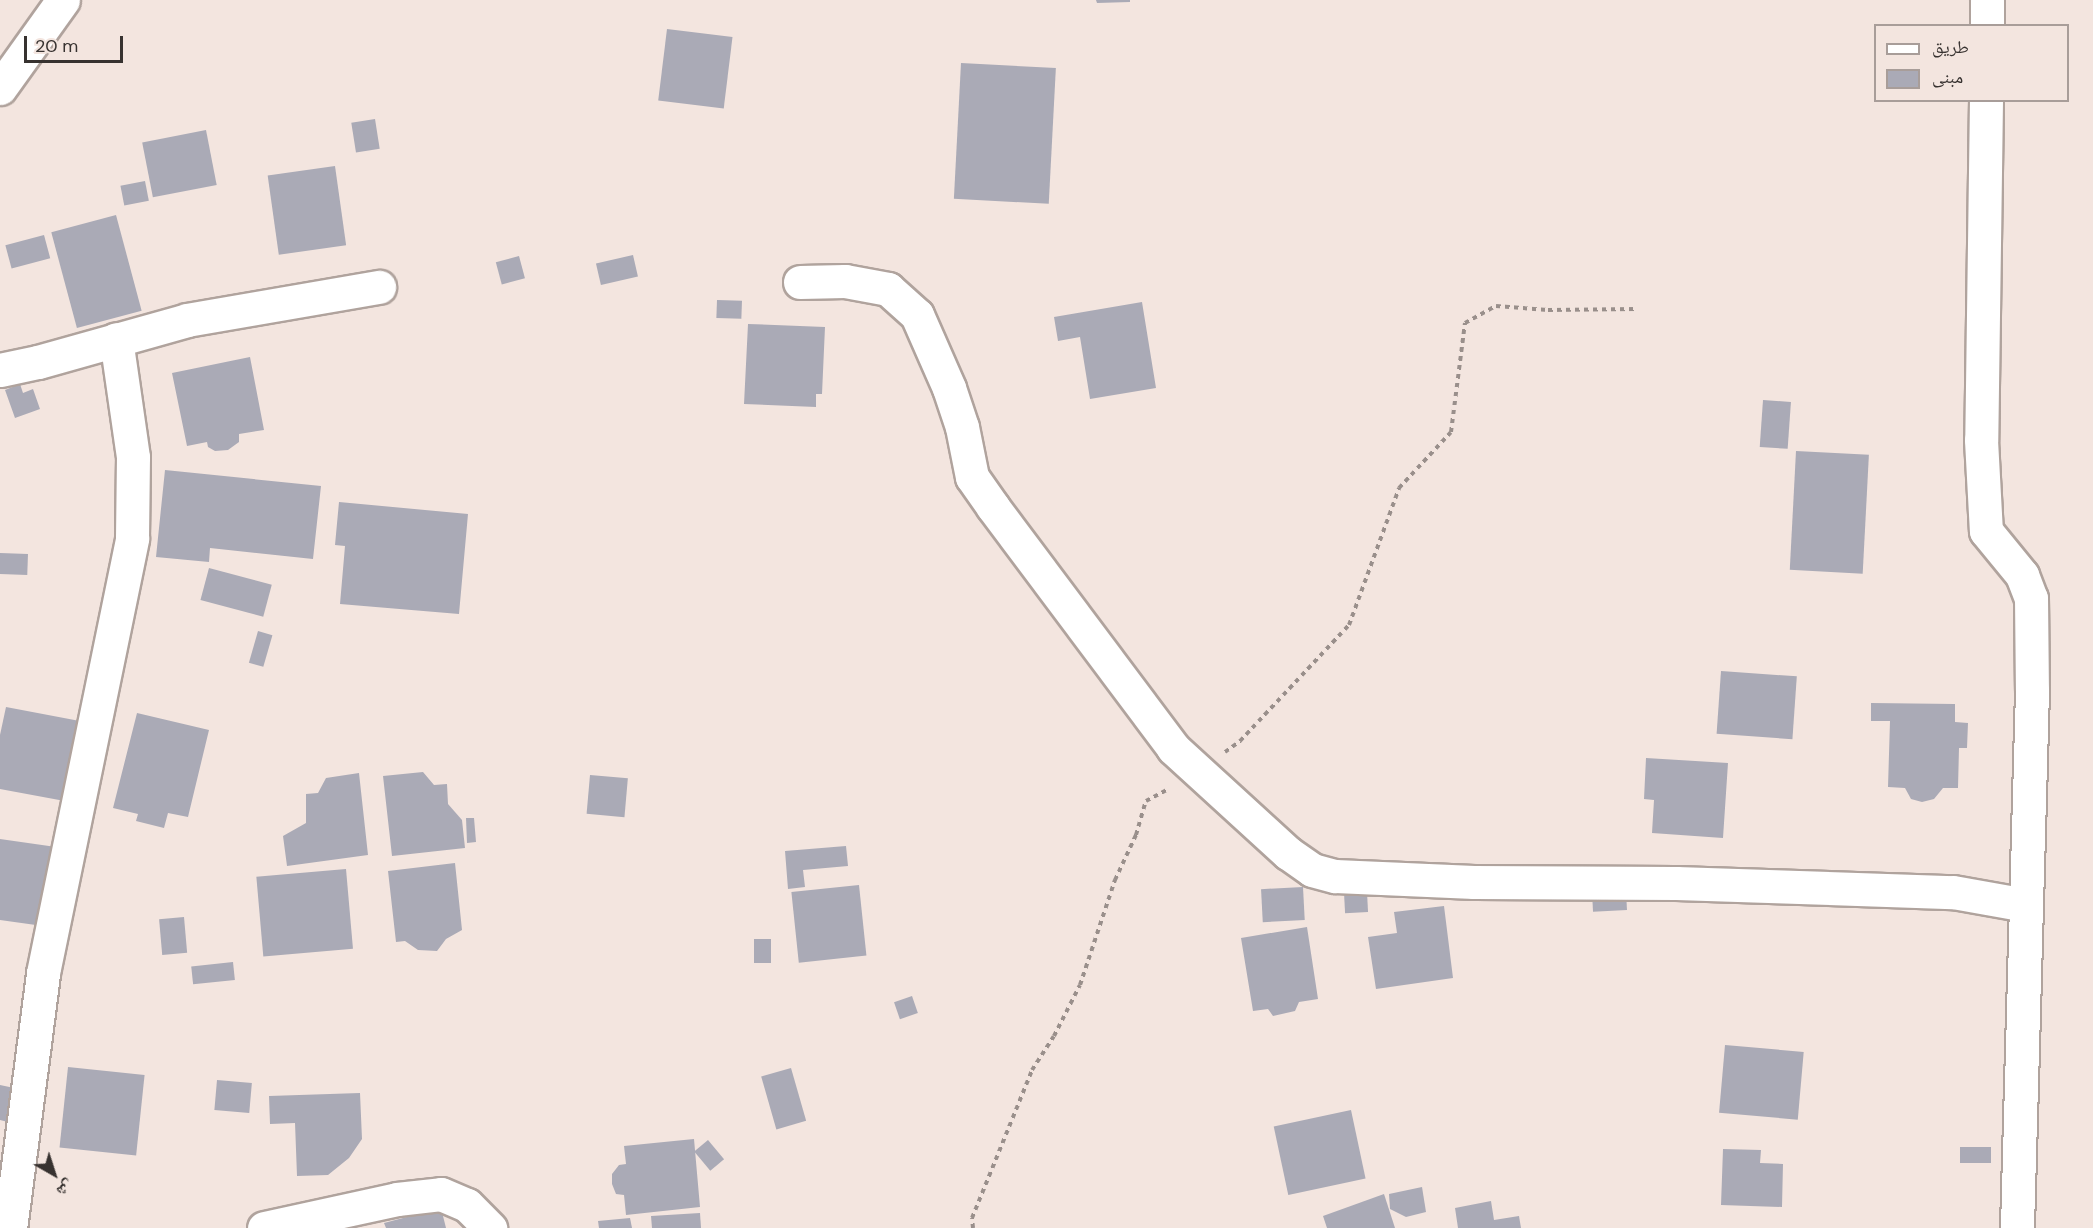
<!DOCTYPE html>
<html>
<head>
<meta charset="utf-8">
<style>
  body { margin:0 }
  #map { position:relative; width:2093px; height:1228px; overflow:hidden; background:#f3e5df; font-family:"DM Sans","Noto Naskh Arabic",sans-serif }
  div>[style] { position:absolute }
  .building>* { inset:0; background:#aaaab6; transform-origin:0 0 }
  .path>* { height:4px; margin-top:-2px; transform-origin:0; background:repeating-linear-gradient(90deg,#998f8b 0 4.5px,transparent 0 9px) }
  .roads { filter:drop-shadow(2px 0 #b0a39d) drop-shadow(-2px 0 #b0a39d) drop-shadow(0 2px #b0a39d) drop-shadow(0 -2px #b0a39d) }
  .street>* { height:33px; margin:-16.5px; padding:0 16.5px; transform-origin:16.5px; border-radius:16.5px; background:#fff }
  span { translate:-50% -50%; white-space:nowrap; text-align:center; line-height:1.15; -webkit-text-stroke:4.5px #f3e5df; paint-order:stroke }
  .legend { position:absolute; left:1874px; top:24px; width:195px; height:78px; box-sizing:border-box; background:#f3e5df; border:2px solid #a89d99; margin:0; padding:8px 10px; list-style:none; font-size:18px; color:#373230 }
  .legend li { display:flex; align-items:center; gap:12px; height:30px }
  .legend b { width:30px; border:2px solid #a89d99 }
  .north { position:absolute; left:24px; top:1144px; width:60px; height:60px; -webkit-text-stroke:4px #f3e5df; paint-order:stroke; rotate:141deg; font-size:16px; font-weight:700; line-height:24px; text-align:center; color:#373230 }
  .north::after { content:''; display:block; margin:auto; width:21px; height:27px; background:#373230; clip-path:polygon(50% 0,100% 100%,50% 72%,0 100%) }
  .scale { position:absolute; left:24px; top:36px; width:99px; height:27px; box-sizing:border-box; border:3px solid #373230; border-top:0; padding-left:8px; font-size:18px; line-height:21px; white-space:nowrap; color:#373230; -webkit-text-stroke:4px #f3e5df; paint-order:stroke }
</style>
</head>
<body>
<div id="map">
  <div class="building">
    <i style="clip-path:polygon(1096px 0,1130px 0,1130px 2px,1097px 3px)"></i>
    <i style="left:667px;top:29px;width:66px;height:72px;rotate:7deg"></i>
    <i style="left:961px;top:63px;width:95px;height:136px;rotate:3deg"></i>
    <i style="left:375px;top:119px;width:30px;height:24px;rotate:81deg"></i>
    <i style="left:206px;top:130px;width:56px;height:65px;rotate:79deg"></i>
    <i style="left:335px;top:166px;width:80px;height:68px;rotate:82deg"></i>
    <i style="left:145px;top:181px;width:20px;height:25px;rotate:79deg"></i>
    <i style="left:116px;top:215px;width:99px;height:67px;rotate:75deg"></i>
    <i style="left:44px;top:235px;width:24px;height:40px;rotate:75deg"></i>
    <i style="left:633px;top:255px;width:22px;height:38px;rotate:77deg"></i>
    <i style="left:519px;top:256px;width:23px;height:24px;rotate:75deg"></i>
    <i style="left:717px;top:300px;width:25px;height:18px;rotate:2deg"></i>
    <i style="clip-path:polygon(1142px 302px,1156px 388px,1090px 399px,1080px 337px,1058px 341px,1054px 317px)"></i>
    <i style="clip-path:polygon(748px 324px,825px 327px,822px 394px,816px 394px,816px 407px,744px 404px)"></i>
    <i style="clip-path:polygon(250px 357px,264px 430px,239px 434px,239px 442px,228px 450px,215px 451px,208px 447px,207px 442px,187px 446px,172px 373px)"></i>
    <i style="clip-path:polygon(20px 384px,23px 393px,33px 389px,40px 409px,15px 418px,5px 390px)"></i>
    <i style="left:1763px;top:400px;width:28px;height:47px;rotate:4deg"></i>
    <i style="left:1796px;top:451px;width:73px;height:119px;rotate:3deg"></i>
    <i style="clip-path:polygon(165px 470px,321px 486px,313px 559px,210px 548px,209px 562px,156px 557px)"></i>
    <i style="clip-path:polygon(339px 502px,468px 514px,459px 614px,340px 604px,345px 546px,335px 545px)"></i>
    <i style="left:0;top:553px;width:28px;height:21px;rotate:2deg"></i>
    <i style="left:209px;top:568px;width:65px;height:33px;rotate:15deg"></i>
    <i style="left:258px;top:631px;width:15px;height:33px;rotate:16deg"></i>
    <i style="left:1721px;top:671px;width:76px;height:63px;rotate:4deg"></i>
    <i style="clip-path:polygon(1871px 703px,1955px 704px,1955px 722px,1968px 723px,1967px 748px,1959px 748px,1958px 788px,1943px 788px,1934px 799px,1922px 802px,1911px 799px,1905px 788px,1888px 787px,1890px 721px,1871px 721px)"></i>
    <i style="clip-path:polygon(6px 707px,85px 722px,70px 802px,0 789px,0 735px)"></i>
    <i style="clip-path:polygon(137px 713px,209px 730px,188px 817px,168px 813px,164px 828px,136px 821px,138px 814px,113px 808px)"></i>
    <i style="clip-path:polygon(1646px 758px,1728px 763px,1723px 838px,1652px 833px,1654px 800px,1644px 799px)"></i>
    <i style="clip-path:polygon(423px 772px,434px 785px,447px 784px,448px 804px,462px 820px,465px 848px,392px 856px,383px 776px)"></i>
    <i style="clip-path:polygon(359px 773px,368px 855px,287px 866px,283px 836px,306px 823px,306px 794px,318px 793px,326px 778px)"></i>
    <i style="left:590px;top:775px;width:38px;height:39px;rotate:5deg"></i>
    <i style="clip-path:polygon(466px 818px,474px 818px,476px 842px,467px 843px)"></i>
    <i style="clip-path:polygon(0 839px,56px 847px,43px 926px,0 920px)"></i>
    <i style="clip-path:polygon(846px 846px,848px 866px,803px 870px,805px 887px,788px 889px,785px 851px)"></i>
    <i style="clip-path:polygon(455px 863px,462px 930px,446px 939px,437px 951px,418px 950px,405px 941px,396px 942px,388px 871px)"></i>
    <i style="left:346px;top:869px;width:80px;height:90px;rotate:85deg"></i>
    <i style="left:859px;top:885px;width:71px;height:68px;rotate:84deg"></i>
    <i style="left:1303px;top:887px;width:33px;height:42px;rotate:87deg"></i>
    <i style="left:1626px;top:891px;width:19px;height:34px;rotate:87deg"></i>
    <i style="left:1367px;top:892px;width:20px;height:23px;rotate:87deg"></i>
    <i style="clip-path:polygon(1444px 906px,1453px 978px,1376px 989px,1368px 937px,1397px 933px,1394px 912px)"></i>
    <i style="left:184px;top:917px;width:36px;height:25px;rotate:85deg"></i>
    <i style="clip-path:polygon(1307px 927px,1318px 999px,1299px 1002px,1295px 1011px,1273px 1016px,1268px 1009px,1253px 1011px,1241px 938px)"></i>
    <i style="left:754px;top:939px;width:17px;height:24px"></i>
    <i style="left:233px;top:962px;width:18px;height:42px;rotate:84deg"></i>
    <i style="left:912px;top:996px;width:18px;height:19px;rotate:71deg"></i>
    <i style="left:1725px;top:1045px;width:79px;height:68px;rotate:5deg"></i>
    <i style="left:68px;top:1067px;width:77px;height:81px;rotate:6deg"></i>
    <i style="left:791px;top:1068px;width:55px;height:31px;rotate:74deg"></i>
    <i style="left:217px;top:1080px;width:35px;height:30px;rotate:5deg"></i>
    <i style="clip-path:polygon(0 1085px,19px 1089px,12px 1123px,0 1120px)"></i>
    <i style="clip-path:polygon(360px 1093px,362px 1139px,349px 1158px,328px 1175px,297px 1176px,295px 1123px,270px 1124px,269px 1096px)"></i>
    <i style="left:1351px;top:1110px;width:70px;height:79px;rotate:78deg"></i>
    <i style="clip-path:polygon(694px 1139px,700px 1207px,626px 1215px,624px 1195px,616px 1194px,612px 1184px,612px 1174px,619px 1165px,626px 1164px,624px 1146px)"></i>
    <i style="left:708px;top:1140px;width:25px;height:18px;rotate:50deg"></i>
    <i style="left:1991px;top:1147px;width:16px;height:31px;rotate:90deg"></i>
    <i style="clip-path:polygon(1723px 1149px,1761px 1150px,1760px 1163px,1783px 1164px,1782px 1207px,1721px 1205px)"></i>
    <i style="clip-path:polygon(1422px 1187px,1426px 1212px,1406px 1217px,1390px 1209px,1389px 1194px)"></i>
    <i style="clip-path:polygon(1384px 1194px,1395px 1228px,1327px 1228px,1323px 1216px)"></i>
    <i style="clip-path:polygon(1491px 1201px,1494px 1220px,1519px 1216px,1521px 1228px,1458px 1228px,1455px 1208px)"></i>
    <i style="clip-path:polygon(441px 1208px,446px 1228px,386px 1228px,384px 1223px)"></i>
    <i style="clip-path:polygon(700px 1213px,701px 1228px,652px 1228px,651px 1216px)"></i>
    <i style="clip-path:polygon(630px 1218px,632px 1228px,599px 1228px,598px 1221px)"></i>
  </div>
  <div class="path">
    <i style="left:1225px;top:752px;width:19px;rotate:-36deg"></i>
    <i style="left:1240px;top:741px;width:159px;rotate:-46.8deg"></i>
    <i style="left:1349px;top:625px;width:146px;rotate:-69.9deg"></i>
    <i style="left:1399px;top:488px;width:76px;rotate:-47.1deg"></i>
    <i style="left:1451px;top:432px;width:110px;rotate:-82.7deg"></i>
    <i style="left:1465px;top:323px;width:35px;rotate:-29deg"></i>
    <i style="left:1496px;top:306px;width:52px;rotate:4.4deg"></i>
    <i style="left:1548px;top:310px;width:89px;rotate:-0.6deg"></i>
    <i style="left:973px;top:1228px;width:10px;rotate:-96deg"></i>
    <i style="left:972px;top:1218px;width:160px;rotate:-67.9deg"></i>
    <i style="left:1032px;top:1070px;width:40px;rotate:-57.1deg"></i>
    <i style="left:1054px;top:1036px;width:57px;rotate:-63deg"></i>
    <i style="left:1080px;top:985px;width:111px;rotate:-71.6deg"></i>
    <i style="left:1115px;top:880px;width:50px;rotate:-65deg"></i>
    <i style="left:1136px;top:835px;width:35px;rotate:-74deg"></i>
    <i style="left:1146px;top:801px;width:26px;rotate:-28deg"></i>
  </div>
  <div class="roads">
    <div class="street">
      <i style="left:1987px;top:26px;width:26px;rotate:-90deg"></i>
      <i style="left:0;top:88px;width:108px;rotate:-54.4deg"></i>
      <i style="left:1986px;top:100px;width:340px;rotate:90.8deg"></i>
      <i style="left:1981px;top:440px;width:91px;rotate:86.9deg"></i>
      <i style="left:1986px;top:531px;width:57px;rotate:50.7deg"></i>
      <i style="left:2022px;top:575px;width:25px;rotate:69deg"></i>
      <i style="left:2031px;top:598px;width:92px;rotate:89.4deg"></i>
      <i style="left:2032px;top:690px;width:538px;rotate:91.6deg"></i>
      <i style="left:800px;top:282px;width:45px;rotate:-1.3deg"></i>
      <i style="left:845px;top:281px;width:44px;rotate:10.5deg"></i>
      <i style="left:888px;top:289px;width:39px;rotate:42deg"></i>
      <i style="left:917px;top:315px;width:80px;rotate:66.3deg"></i>
      <i style="left:949px;top:388px;width:41px;rotate:71.6deg"></i>
      <i style="left:962px;top:427px;width:51px;rotate:78.7deg"></i>
      <i style="left:972px;top:477px;width:37px;rotate:55deg"></i>
      <i style="left:993px;top:507px;width:301px;rotate:53.2deg"></i>
      <i style="left:1173px;top:748px;width:156px;rotate:42.4deg"></i>
      <i style="left:1288px;top:853px;width:29px;rotate:35deg"></i>
      <i style="left:1312px;top:870px;width:24px;rotate:15deg"></i>
      <i style="left:1335px;top:876px;width:139px;rotate:2.5deg"></i>
      <i style="left:1474px;top:882px;width:202px;rotate:0.3deg"></i>
      <i style="left:1676px;top:883px;width:277px;rotate:1.9deg"></i>
      <i style="left:1953px;top:892px;width:74px;rotate:10.1deg"></i>
      <i style="left:0;top:370px;width:39px;rotate:-12deg"></i>
      <i style="left:38px;top:362px;width:155px;rotate:-15.7deg"></i>
      <i style="left:187px;top:320px;width:195px;rotate:-9.8deg"></i>
      <i style="left:10px;top:1228px;width:257px;rotate:-82.6deg"></i>
      <i style="left:43px;top:973px;width:444px;rotate:-78.4deg"></i>
      <i style="left:132px;top:538px;width:81px;rotate:-89.3deg"></i>
      <i style="left:133px;top:457px;width:119px;rotate:-98.2deg"></i>
      <i style="left:264px;top:1228px;width:136px;rotate:-12.3deg"></i>
      <i style="left:397px;top:1199px;width:44px;rotate:-6.5deg"></i>
      <i style="left:441px;top:1194px;width:28px;rotate:23deg"></i>
      <i style="left:467px;top:1205px;width:33px;rotate:45deg"></i>
    </div>
  </div>
  <ul class="legend">
  <li><b style="height:8px;background:#fff"></b>طريق</li>
  <li><b style="height:16px;background:#aaaab6"></b>مبنى</li>
  </ul>
  <div class="north">ش</div>
  <div class="scale">20 m</div>
</div>
</body>
</html>
